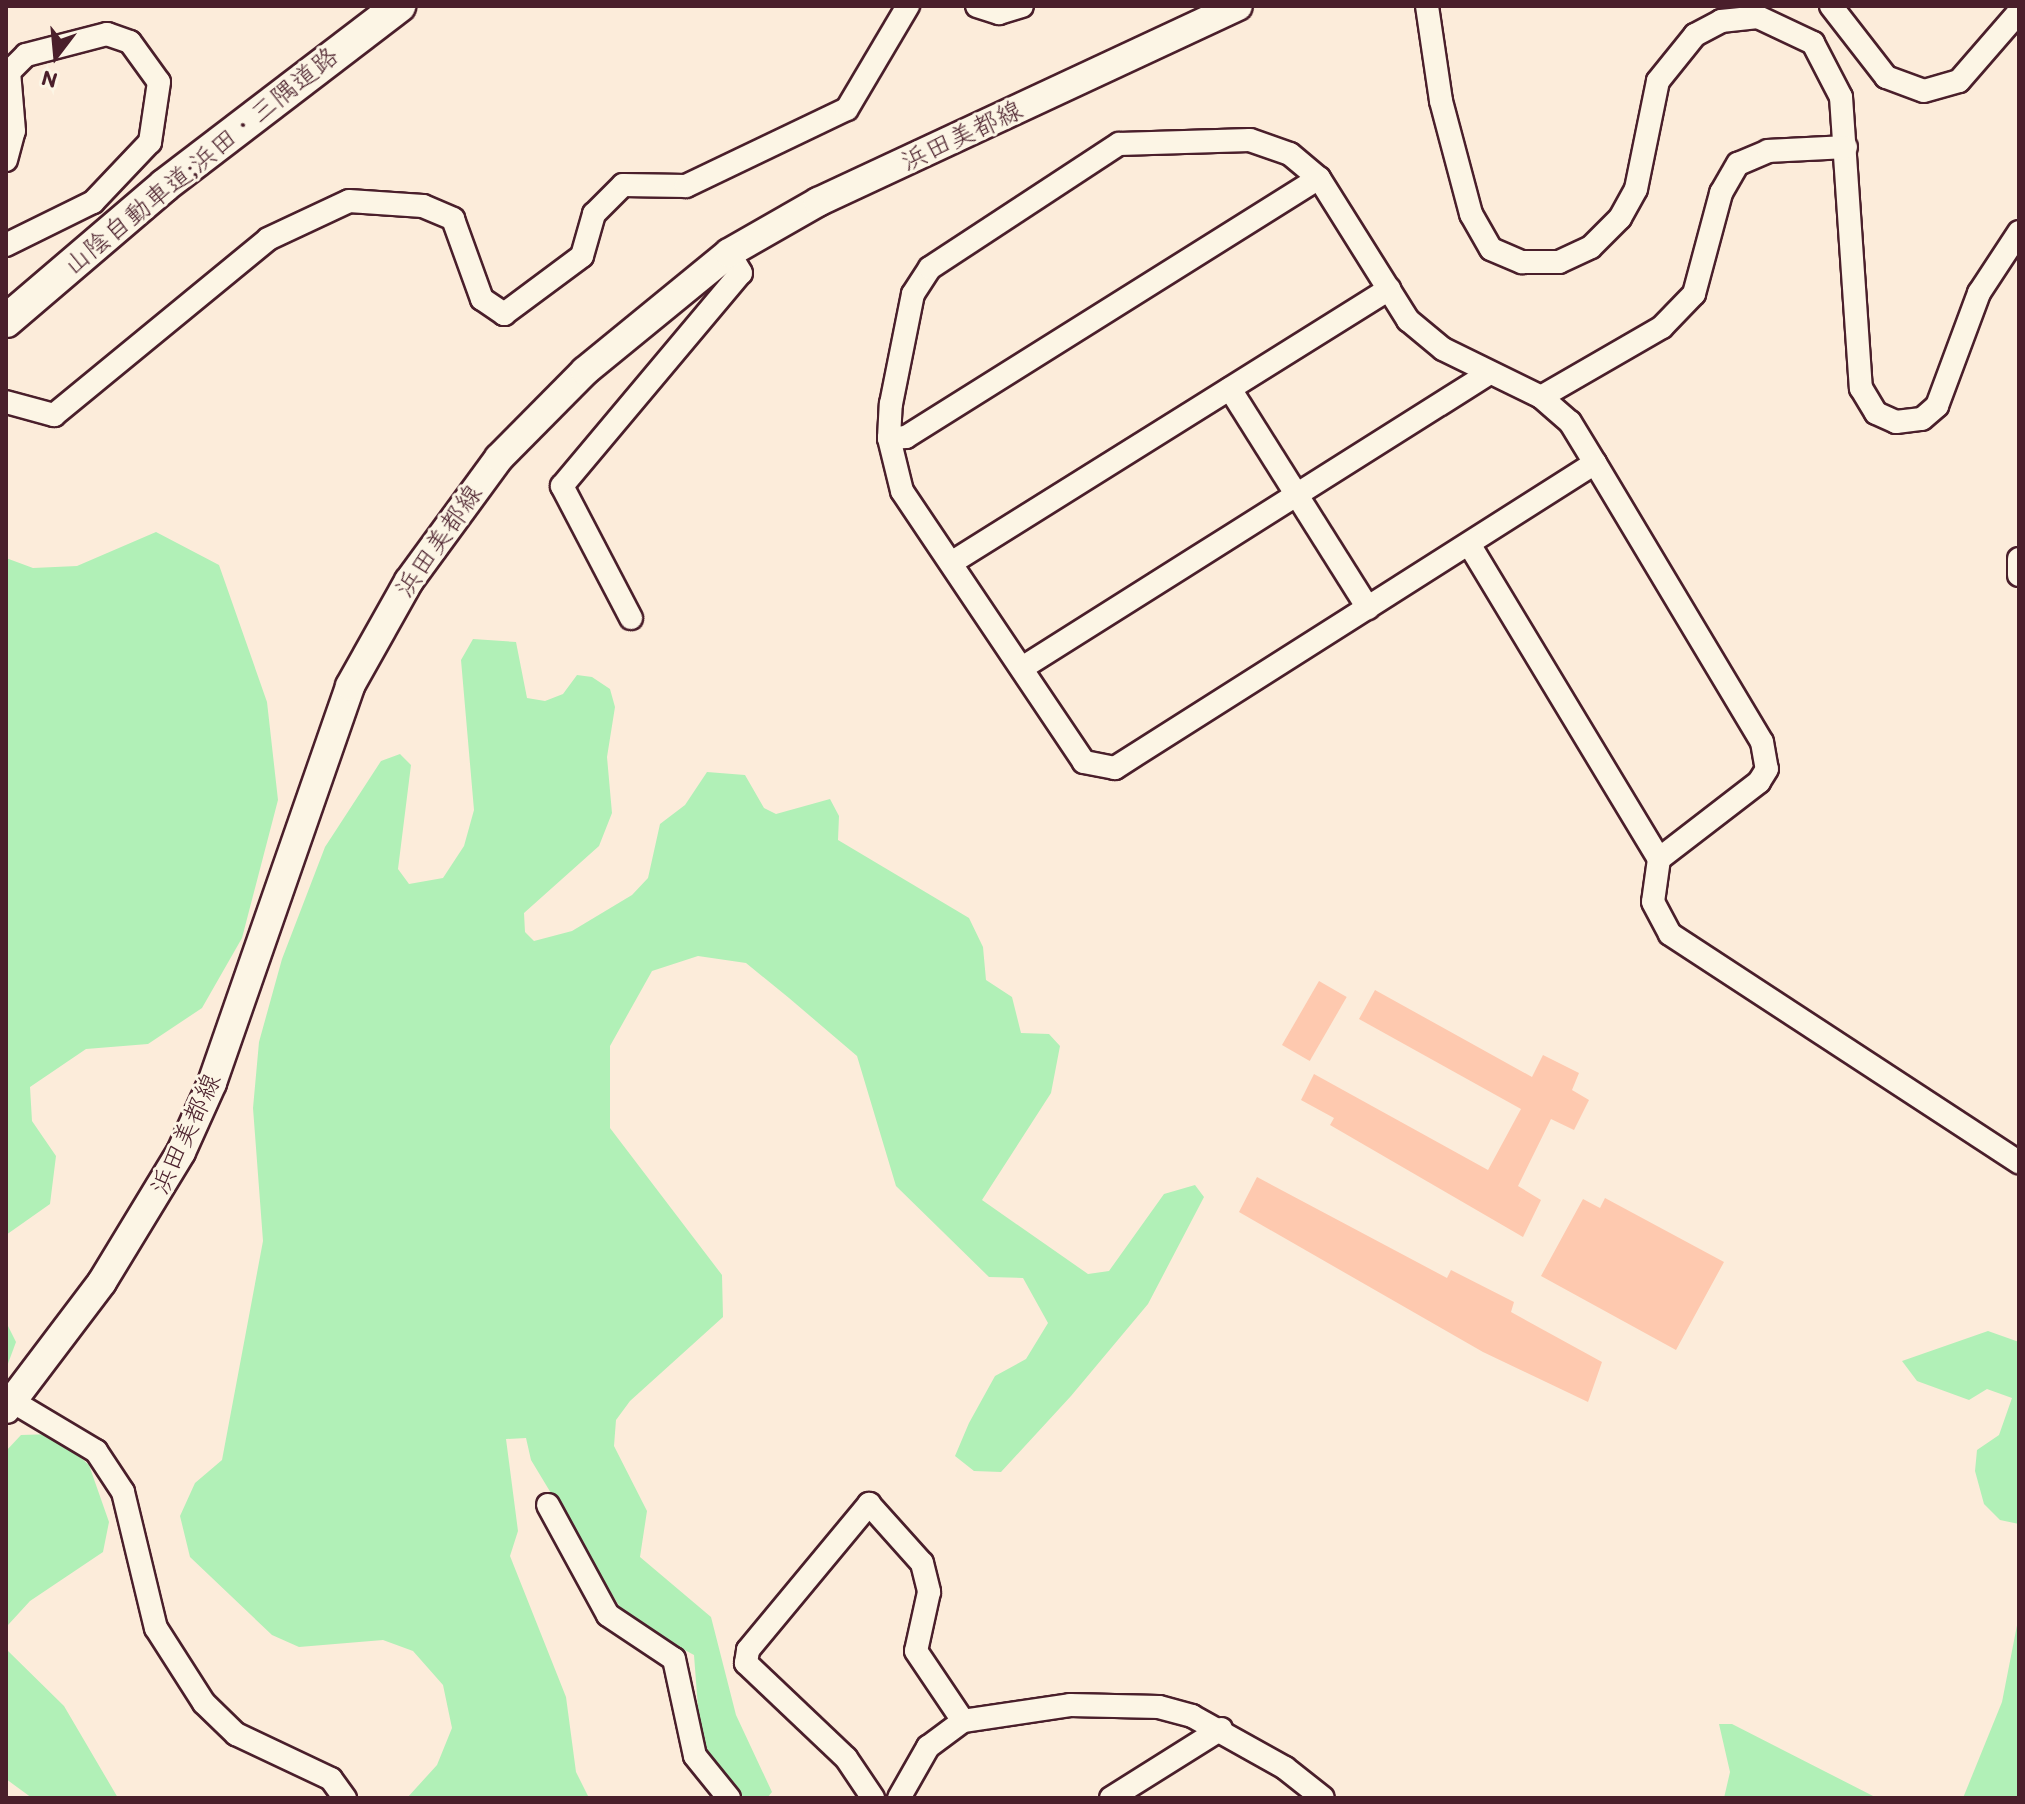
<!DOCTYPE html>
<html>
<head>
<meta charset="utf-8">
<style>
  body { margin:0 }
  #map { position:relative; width:2025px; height:1804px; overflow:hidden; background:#fcecda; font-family:Itim,"Klee One",sans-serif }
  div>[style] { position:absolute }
  .green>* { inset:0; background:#b1f0b7 }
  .building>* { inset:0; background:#fec9af; transform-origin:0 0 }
  .roads { filter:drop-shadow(2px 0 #4a1f2b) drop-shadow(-2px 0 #4a1f2b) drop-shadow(0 2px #4a1f2b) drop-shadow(0 -2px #4a1f2b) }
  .minor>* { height:22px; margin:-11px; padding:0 11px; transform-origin:11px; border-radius:11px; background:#fcf5e5 }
  .major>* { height:28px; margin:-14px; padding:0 14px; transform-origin:14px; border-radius:14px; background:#fcf5e5 }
  .highway>* { height:32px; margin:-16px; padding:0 16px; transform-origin:16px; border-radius:16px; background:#fcf5e5 }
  span { translate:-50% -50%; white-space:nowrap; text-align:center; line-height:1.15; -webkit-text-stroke:6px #fcf5e5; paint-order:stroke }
  .street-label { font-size:26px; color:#4a1f2b }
  .frame { position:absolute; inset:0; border:8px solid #4a1f2b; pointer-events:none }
  .north { position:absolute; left:16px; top:16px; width:80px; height:80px; -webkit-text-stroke:6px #fcf5e5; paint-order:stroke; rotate:196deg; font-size:22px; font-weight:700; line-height:32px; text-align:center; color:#4a1f2b }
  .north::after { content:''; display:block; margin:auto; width:28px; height:36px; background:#4a1f2b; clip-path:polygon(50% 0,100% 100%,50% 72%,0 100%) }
</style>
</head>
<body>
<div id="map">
  <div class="green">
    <i style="clip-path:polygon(156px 532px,219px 565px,267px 702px,278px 800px,242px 938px,202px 1008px,148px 1044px,86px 1049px,30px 1087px,32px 1121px,56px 1156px,50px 1204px,6px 1235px,6px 558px,33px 568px,77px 566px)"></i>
    <i style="clip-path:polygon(473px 639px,516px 642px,527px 698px,545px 701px,563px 694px,577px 675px,592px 677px,610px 689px,615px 707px,607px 757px,612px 813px,599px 846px,524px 913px,525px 932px,534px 941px,572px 931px,632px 895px,648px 878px,660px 824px,685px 805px,707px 772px,745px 775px,764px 808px,776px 814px,830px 799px,839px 816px,838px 840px,969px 918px,983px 947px,986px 980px,1012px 997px,1021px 1033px,1049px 1034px,1060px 1046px,1051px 1093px,982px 1200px,1088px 1274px,1109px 1271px,1164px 1194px,1195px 1185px,1204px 1197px,1148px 1304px,1071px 1396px,1001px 1472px,974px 1471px,955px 1456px,969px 1423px,995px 1376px,1026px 1359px,1048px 1323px,1023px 1278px,989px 1277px,896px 1186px,857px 1056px,789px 998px,746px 963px,698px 956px,652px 971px,610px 1046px,610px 1128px,722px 1275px,723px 1317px,630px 1401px,616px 1420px,614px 1446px,647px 1511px,640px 1557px,711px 1617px,736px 1715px,772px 1792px,767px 1798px,734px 1798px,701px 1748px,694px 1655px,627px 1619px,531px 1460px,526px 1438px,506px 1439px,518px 1531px,510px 1556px,566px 1697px,576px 1772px,589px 1798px,407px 1798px,437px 1765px,452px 1728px,443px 1685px,413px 1651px,383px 1640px,299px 1647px,272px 1635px,190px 1557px,180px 1516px,195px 1483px,222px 1460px,263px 1241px,253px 1108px,259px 1042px,282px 959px,325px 847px,381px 761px,400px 754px,411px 765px,398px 869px,409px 884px,443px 878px,464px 846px,474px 810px,461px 660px)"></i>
    <i style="clip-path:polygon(6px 1322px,16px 1342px,6px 1369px)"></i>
    <i style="clip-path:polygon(1988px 1331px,2019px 1342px,2019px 1524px,2000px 1520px,1984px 1504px,1975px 1471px,1977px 1450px,1999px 1435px,2012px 1398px,1987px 1389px,1969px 1400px,1917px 1381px,1902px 1361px)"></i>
    <i style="clip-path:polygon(54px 1434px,89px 1465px,109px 1522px,103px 1552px,30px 1601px,8px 1625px,6px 1649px,64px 1706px,118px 1798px,32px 1798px,6px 1779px,6px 1451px,21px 1435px)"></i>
    <i style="clip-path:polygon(2019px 1615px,2019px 1798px,1963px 1798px,2002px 1702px)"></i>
    <i style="clip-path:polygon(1719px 1724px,1732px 1724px,1877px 1798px,1724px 1798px,1730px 1772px)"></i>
  </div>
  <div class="building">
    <i style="left:1319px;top:981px;width:32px;height:74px;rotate:30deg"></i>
    <i style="clip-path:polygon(1375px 990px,1532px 1077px,1543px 1055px,1579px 1073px,1572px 1090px,1589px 1100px,1574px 1130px,1551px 1119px,1518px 1186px,1541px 1200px,1523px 1237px,1330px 1125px,1334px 1118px,1301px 1100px,1314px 1074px,1488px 1170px,1521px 1109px,1359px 1019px)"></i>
    <i style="clip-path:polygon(1257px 1177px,1447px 1278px,1451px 1270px,1514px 1302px,1511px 1312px,1602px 1362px,1588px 1402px,1483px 1352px,1239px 1212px)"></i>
    <i style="clip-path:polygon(1605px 1198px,1724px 1262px,1676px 1350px,1541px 1276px,1583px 1199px,1600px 1208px)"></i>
  </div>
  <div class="roads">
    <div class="minor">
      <i style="left:977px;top:6px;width:23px;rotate:18deg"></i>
      <i style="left:999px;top:13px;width:24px;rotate:-17deg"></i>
      <i style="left:1427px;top:6px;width:96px;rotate:81.6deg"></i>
      <i style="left:1441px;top:101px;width:117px;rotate:75.1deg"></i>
      <i style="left:1471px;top:214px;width:40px;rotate:60.3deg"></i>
      <i style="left:1491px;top:249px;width:34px;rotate:23deg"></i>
      <i style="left:1522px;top:262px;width:37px"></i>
      <i style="left:1559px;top:262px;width:35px;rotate:-25deg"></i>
      <i style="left:1591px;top:247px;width:41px;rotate:-45deg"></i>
      <i style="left:1620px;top:218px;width:33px;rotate:-61deg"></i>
      <i style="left:1636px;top:189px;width:110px;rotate:-78.5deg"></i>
      <i style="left:1658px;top:81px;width:59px;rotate:-51.2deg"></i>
      <i style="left:1695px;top:35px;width:30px;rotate:-28deg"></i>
      <i style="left:1721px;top:21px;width:37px;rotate:-6deg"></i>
      <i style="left:1758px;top:17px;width:61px;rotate:25.3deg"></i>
      <i style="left:1813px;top:43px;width:61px;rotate:62.6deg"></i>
      <i style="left:1841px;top:97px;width:292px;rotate:86.1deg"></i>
      <i style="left:1861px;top:388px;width:29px;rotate:59deg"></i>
      <i style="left:1876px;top:413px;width:22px;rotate:24deg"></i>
      <i style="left:1896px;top:422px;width:26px;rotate:-7deg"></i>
      <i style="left:1922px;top:419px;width:20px;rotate:-41deg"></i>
      <i style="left:1937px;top:406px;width:121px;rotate:-69.6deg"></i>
      <i style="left:1979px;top:293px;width:73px;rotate:-56.7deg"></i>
      <i style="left:1831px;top:6px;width:90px;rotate:52.2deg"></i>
      <i style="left:1886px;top:77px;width:40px;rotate:20.2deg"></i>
      <i style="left:1924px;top:91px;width:36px;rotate:-16deg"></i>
      <i style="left:1959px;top:81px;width:91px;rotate:-49deg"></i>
      <i style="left:6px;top:160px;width:30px;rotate:-75deg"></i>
      <i style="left:14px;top:131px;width:59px;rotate:-94.8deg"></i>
      <i style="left:9px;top:72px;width:24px;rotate:-45deg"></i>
      <i style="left:26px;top:55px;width:84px;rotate:-14.5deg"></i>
      <i style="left:107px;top:34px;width:24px;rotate:19deg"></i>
      <i style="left:130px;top:42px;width:49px;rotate:54.1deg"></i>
      <i style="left:159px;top:82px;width:61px;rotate:98.5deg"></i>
      <i style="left:150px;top:142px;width:83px;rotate:133.5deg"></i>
      <i style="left:93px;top:202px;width:97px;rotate:153.7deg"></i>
      <i style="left:1230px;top:389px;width:259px;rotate:57.8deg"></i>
      <i style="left:1541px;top:397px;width:140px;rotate:-30deg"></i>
      <i style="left:1662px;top:327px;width:46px;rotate:-45.9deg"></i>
      <i style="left:1694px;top:294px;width:105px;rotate:-75deg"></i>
      <i style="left:1721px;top:193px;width:34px;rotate:-60deg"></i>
      <i style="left:1738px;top:164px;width:33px;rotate:-23deg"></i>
      <i style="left:1768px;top:151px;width:78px;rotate:-2.9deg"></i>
      <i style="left:6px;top:402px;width:50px;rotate:15.2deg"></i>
      <i style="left:54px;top:415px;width:277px;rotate:-39.4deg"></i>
      <i style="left:268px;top:239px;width:89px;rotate:-25.1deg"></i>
      <i style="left:349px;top:201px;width:74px;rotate:3.9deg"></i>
      <i style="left:423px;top:206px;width:33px;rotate:23deg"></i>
      <i style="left:453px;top:219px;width:85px;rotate:70.1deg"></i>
      <i style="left:482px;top:299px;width:27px;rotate:34deg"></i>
      <i style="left:504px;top:314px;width:97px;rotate:-36.6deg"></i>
      <i style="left:582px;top:256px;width:44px;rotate:-74.1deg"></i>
      <i style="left:594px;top:214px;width:41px;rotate:-45deg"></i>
      <i style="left:623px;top:185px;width:63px;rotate:0.9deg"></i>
      <i style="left:686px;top:186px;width:178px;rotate:-25.6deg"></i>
      <i style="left:847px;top:109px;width:120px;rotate:-59.4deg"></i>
      <i style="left:889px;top:438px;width:17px;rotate:-3deg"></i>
      <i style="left:906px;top:437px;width:487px;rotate:-32.1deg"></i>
      <i style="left:1595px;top:463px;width:569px;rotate:147.57deg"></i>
      <i style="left:1115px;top:768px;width:32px;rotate:-169deg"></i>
      <i style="left:1084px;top:762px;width:326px;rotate:-123.9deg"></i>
      <i style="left:902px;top:491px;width:55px;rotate:-103.8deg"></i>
      <i style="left:889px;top:438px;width:34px;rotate:-87deg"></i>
      <i style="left:891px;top:404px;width:112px;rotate:-78.7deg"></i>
      <i style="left:913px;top:294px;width:31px;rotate:-57deg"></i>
      <i style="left:930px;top:268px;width:226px;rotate:-33.3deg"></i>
      <i style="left:1119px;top:144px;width:131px;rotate:-1.7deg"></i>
      <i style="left:1250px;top:140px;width:42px;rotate:19.3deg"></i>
      <i style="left:1290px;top:154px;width:38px;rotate:40deg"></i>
      <i style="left:1319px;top:178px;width:168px;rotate:57.9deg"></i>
      <i style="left:1408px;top:320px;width:45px;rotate:39.6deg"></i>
      <i style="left:1443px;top:349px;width:109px;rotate:26.1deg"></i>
      <i style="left:1541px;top:397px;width:38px;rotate:41deg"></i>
      <i style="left:1570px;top:422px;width:48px;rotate:58.6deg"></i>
      <i style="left:1595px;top:463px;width:325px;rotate:59.1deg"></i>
      <i style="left:1762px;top:742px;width:27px;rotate:80deg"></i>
      <i style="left:1767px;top:769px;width:15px;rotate:122deg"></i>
      <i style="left:1759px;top:782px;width:126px;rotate:142.4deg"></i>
      <i style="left:1659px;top:859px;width:43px;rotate:97.9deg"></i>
      <i style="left:1653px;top:902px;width:36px;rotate:62deg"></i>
      <i style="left:1670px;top:934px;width:417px;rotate:33.2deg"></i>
      <i style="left:1469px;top:544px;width:368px;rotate:58.9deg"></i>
      <i style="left:2019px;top:559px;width:16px;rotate:90deg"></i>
      <i style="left:951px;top:563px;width:517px;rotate:-32.03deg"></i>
      <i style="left:631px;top:618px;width:149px;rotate:-117.6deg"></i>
      <i style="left:562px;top:486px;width:278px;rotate:-50deg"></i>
      <i style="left:741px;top:273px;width:23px;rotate:-121deg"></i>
      <i style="left:1022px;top:668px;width:551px;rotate:-32.25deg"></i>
      <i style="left:12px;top:1401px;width:98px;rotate:30.8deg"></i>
      <i style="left:96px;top:1451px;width:49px;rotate:56.6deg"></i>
      <i style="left:123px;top:1492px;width:140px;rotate:76.4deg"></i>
      <i style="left:156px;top:1628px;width:89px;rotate:57.4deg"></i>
      <i style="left:204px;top:1703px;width:45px;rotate:44.1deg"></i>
      <i style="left:236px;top:1734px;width:105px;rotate:25.3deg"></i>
      <i style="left:331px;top:1779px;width:24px;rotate:54deg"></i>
      <i style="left:548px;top:1505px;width:125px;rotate:61.4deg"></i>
      <i style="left:608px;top:1615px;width:79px;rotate:33.7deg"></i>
      <i style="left:674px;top:1659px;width:99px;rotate:77.8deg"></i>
      <i style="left:695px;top:1756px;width:54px;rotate:51deg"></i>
      <i style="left:873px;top:1798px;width:48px;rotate:-124deg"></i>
      <i style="left:846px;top:1758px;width:138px;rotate:-136.5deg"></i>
      <i style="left:746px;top:1663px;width:13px;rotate:-81deg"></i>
      <i style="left:748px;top:1650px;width:190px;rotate:-50.3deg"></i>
      <i style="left:869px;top:1504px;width:79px;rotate:48.1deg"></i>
      <i style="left:922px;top:1563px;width:30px;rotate:76deg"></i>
      <i style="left:929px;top:1592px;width:60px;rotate:102.4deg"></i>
      <i style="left:916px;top:1651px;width:84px;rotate:56.1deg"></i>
      <i style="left:899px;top:1798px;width:59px;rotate:-60.4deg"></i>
      <i style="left:928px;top:1747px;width:44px;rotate:-36.6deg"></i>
      <i style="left:963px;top:1721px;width:108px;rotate:-8.5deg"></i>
      <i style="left:1070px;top:1705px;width:89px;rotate:1.3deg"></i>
      <i style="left:1159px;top:1707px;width:34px;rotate:15deg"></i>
      <i style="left:1192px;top:1716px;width:107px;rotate:29.2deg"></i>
      <i style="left:1285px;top:1768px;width:48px;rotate:38.3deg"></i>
      <i style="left:1111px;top:1798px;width:130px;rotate:-32.1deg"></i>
    </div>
    <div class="major">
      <i style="left:6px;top:1409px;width:159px;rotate:-52.9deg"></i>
      <i style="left:102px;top:1282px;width:152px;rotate:-58.7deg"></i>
      <i style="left:181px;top:1152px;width:76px;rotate:-65.8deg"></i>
      <i style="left:212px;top:1083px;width:420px;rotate:-70.8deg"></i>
      <i style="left:350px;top:686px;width:120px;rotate:-60.7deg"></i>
      <i style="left:409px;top:581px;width:152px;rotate:-53.8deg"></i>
      <i style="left:499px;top:458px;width:122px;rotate:-45.3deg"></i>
      <i style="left:585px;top:371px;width:186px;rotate:-39.3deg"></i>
      <i style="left:729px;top:253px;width:103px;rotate:-29.8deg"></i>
      <i style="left:818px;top:202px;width:463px;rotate:-25deg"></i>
    </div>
    <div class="highway">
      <i style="left:6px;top:321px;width:209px;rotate:-40.5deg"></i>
      <i style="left:165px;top:185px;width:295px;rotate:-37.4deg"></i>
    </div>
  </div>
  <div class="street-label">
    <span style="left:962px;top:136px;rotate:-25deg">浜田美都線</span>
    <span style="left:201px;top:161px;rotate:-39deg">山陰自動車道;浜田・三隅道路</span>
    <span style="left:439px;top:541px;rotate:-55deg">浜田美都線</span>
    <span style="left:186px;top:1134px;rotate:-65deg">浜田美都線</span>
  </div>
  <div class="frame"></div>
  <div class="north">N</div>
</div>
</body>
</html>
